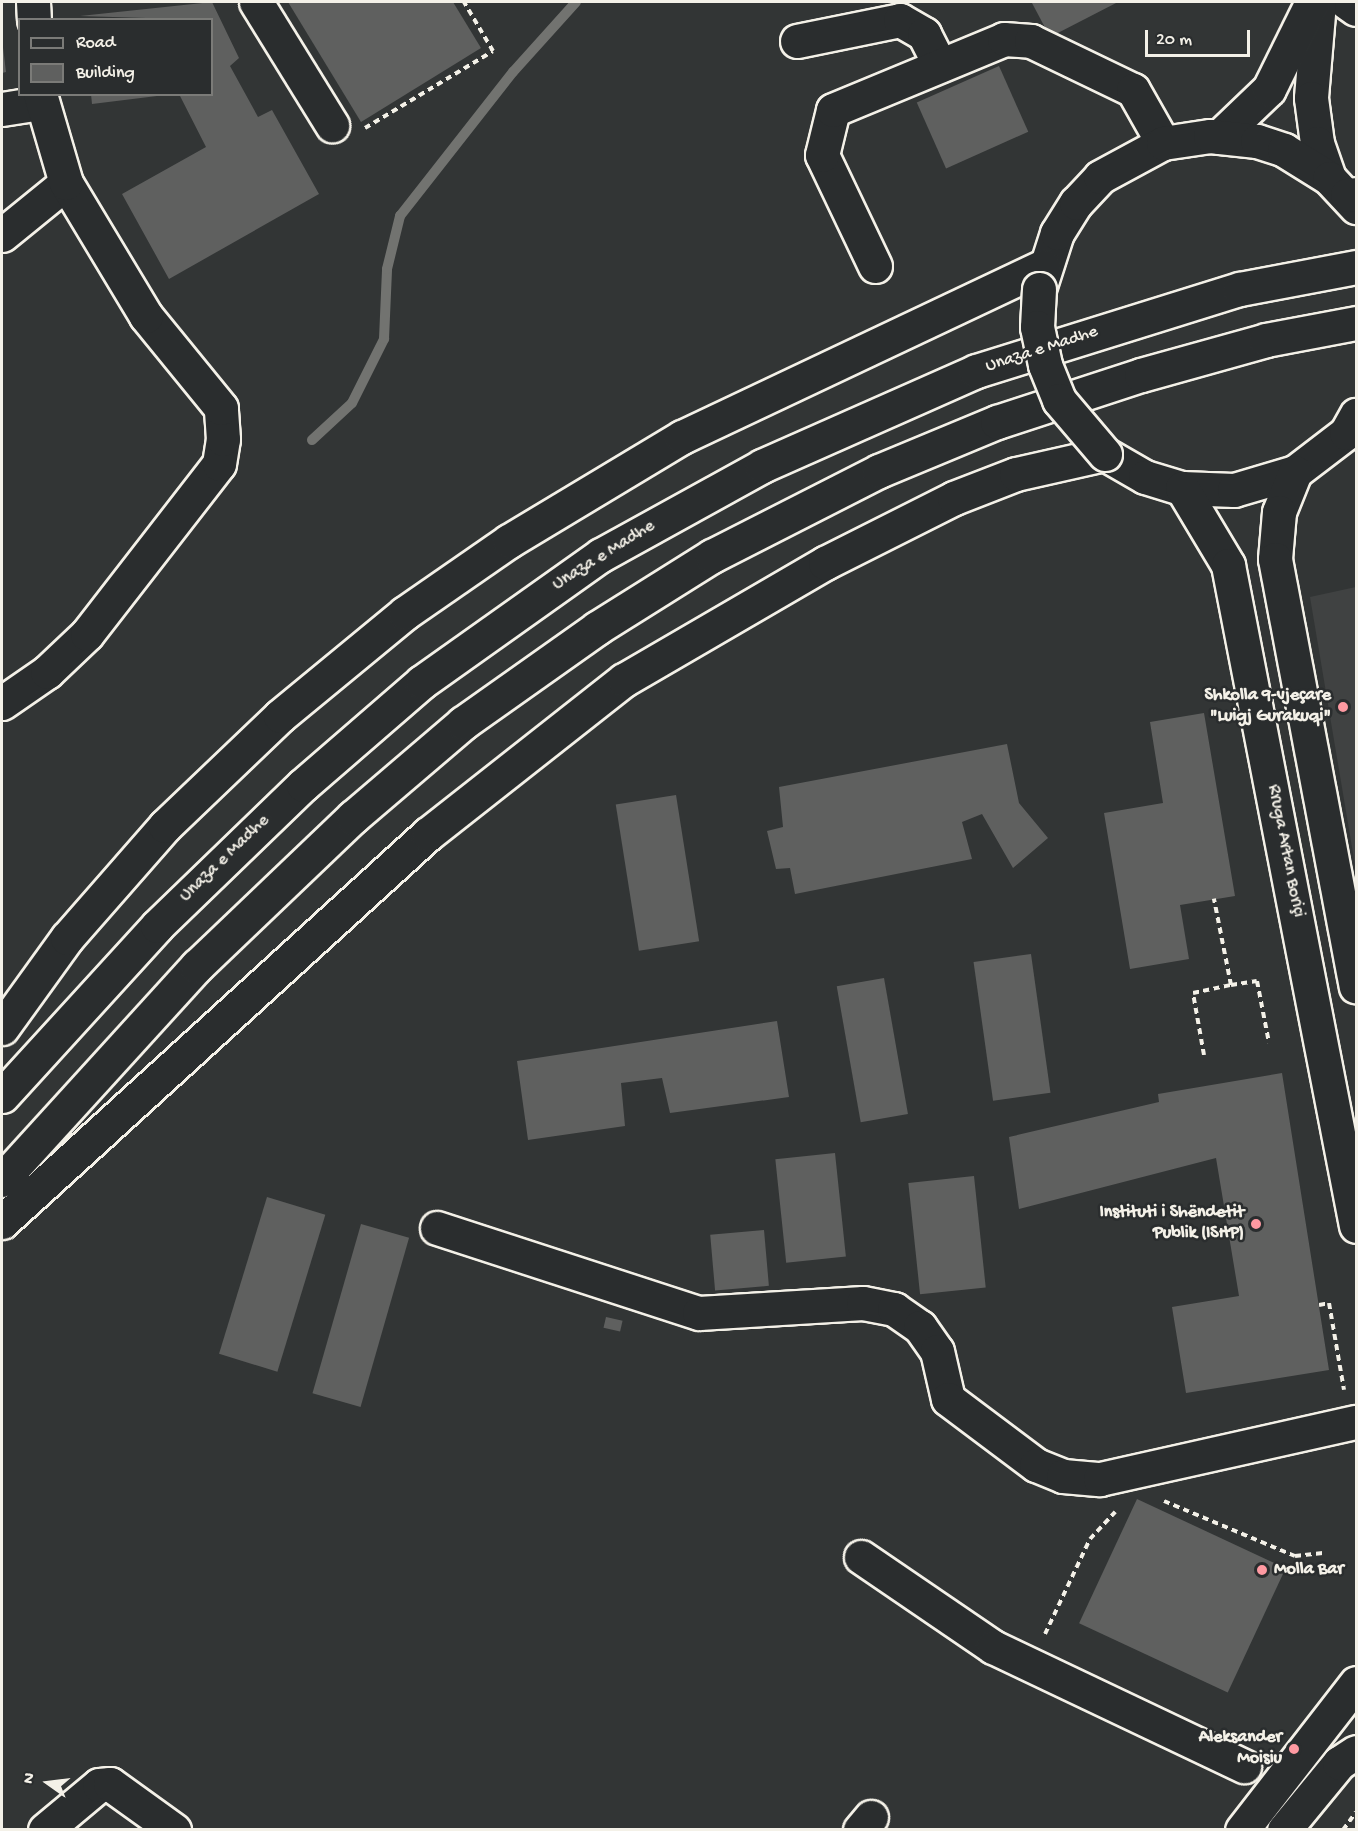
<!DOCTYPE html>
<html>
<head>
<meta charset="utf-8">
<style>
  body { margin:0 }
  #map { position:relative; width:1358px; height:1831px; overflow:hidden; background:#323535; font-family:"Gochi Hand",sans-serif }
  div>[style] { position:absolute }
  .built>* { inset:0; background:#404242 }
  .stream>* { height:10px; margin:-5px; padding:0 5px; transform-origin:5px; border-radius:5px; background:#727370 }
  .building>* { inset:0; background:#5f605f; transform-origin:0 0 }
  .path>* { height:4px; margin-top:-2px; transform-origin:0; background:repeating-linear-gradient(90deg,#f4f1e8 0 6px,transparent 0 10.5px) }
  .roads { filter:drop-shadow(2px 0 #f4f1e8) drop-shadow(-2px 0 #f4f1e8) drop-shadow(0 2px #f4f1e8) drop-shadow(0 -2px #f4f1e8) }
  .minor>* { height:33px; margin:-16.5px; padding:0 16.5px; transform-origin:16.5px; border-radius:16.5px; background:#2a2d2e }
  .major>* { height:33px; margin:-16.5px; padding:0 16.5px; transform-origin:16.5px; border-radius:16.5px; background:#2a2d2e }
  .highway>* { height:33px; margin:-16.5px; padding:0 16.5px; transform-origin:16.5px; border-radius:16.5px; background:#2a2d2e }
  .bridges { filter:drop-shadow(2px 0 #f4f1e8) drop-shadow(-2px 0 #f4f1e8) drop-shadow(0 2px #f4f1e8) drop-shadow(0 -2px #f4f1e8) }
  .major-bridge>* { height:33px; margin:-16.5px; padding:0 16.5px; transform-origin:16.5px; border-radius:16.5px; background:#2a2d2e }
  .dots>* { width:16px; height:16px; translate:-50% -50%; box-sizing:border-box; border:3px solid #2a2d2e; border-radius:50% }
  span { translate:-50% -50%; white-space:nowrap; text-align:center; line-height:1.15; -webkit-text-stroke:5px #2a2d2e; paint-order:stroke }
  .street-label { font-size:18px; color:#f4f1e8 }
  .poi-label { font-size:18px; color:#f4f1e8; font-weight:700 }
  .right { translate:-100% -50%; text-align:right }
  .left { translate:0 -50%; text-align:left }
  .frame { position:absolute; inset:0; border:3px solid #f4f1e8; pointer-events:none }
  .legend { position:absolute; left:18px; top:18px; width:195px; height:78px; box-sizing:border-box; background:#2a2d2e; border:2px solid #7b7b78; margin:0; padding:8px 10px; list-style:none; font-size:18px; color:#f4f1e8 }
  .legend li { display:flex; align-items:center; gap:12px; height:30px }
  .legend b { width:30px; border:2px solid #7b7b78 }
  .north { position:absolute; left:18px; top:1753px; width:60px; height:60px; -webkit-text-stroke:4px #2a2d2e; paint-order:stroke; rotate:284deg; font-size:16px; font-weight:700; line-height:24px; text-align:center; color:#f4f1e8 }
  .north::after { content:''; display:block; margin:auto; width:21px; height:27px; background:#f4f1e8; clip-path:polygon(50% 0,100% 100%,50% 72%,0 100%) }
  .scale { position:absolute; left:1145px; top:30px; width:105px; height:27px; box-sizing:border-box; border:3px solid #f4f1e8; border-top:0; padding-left:8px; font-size:18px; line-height:21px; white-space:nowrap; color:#f4f1e8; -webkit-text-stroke:4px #2a2d2e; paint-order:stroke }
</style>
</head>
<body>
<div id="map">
  <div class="built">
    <i style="clip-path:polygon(1356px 587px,1356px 871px,1310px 597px)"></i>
  </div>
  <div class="stream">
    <i style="left:312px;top:440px;width:54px;rotate:-42.8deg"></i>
    <i style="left:352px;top:403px;width:72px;rotate:-63.4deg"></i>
    <i style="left:384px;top:339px;width:70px;rotate:-87.5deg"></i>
    <i style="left:387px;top:269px;width:55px;rotate:-76.2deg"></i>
    <i style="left:400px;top:216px;width:183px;rotate:-51.9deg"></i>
    <i style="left:513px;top:72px;width:94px;rotate:-48deg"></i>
  </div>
  <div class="building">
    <i style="clip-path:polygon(212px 2px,239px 58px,230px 66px,258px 117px,272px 110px,319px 194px,169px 279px,122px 194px,206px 147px,179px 94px,212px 94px,212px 20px,80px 16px)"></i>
    <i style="clip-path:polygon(288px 2px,453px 2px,481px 48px,361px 122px)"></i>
    <i style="clip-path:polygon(1118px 2px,1050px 37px,1032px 3px,1035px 2px)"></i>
    <i style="clip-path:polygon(2px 39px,6px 72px,2px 73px)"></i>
    <i style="left:999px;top:66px;width:72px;height:90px;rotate:66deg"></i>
    <i style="clip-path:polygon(91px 94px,157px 94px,157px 96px,92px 104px)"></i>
    <i style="clip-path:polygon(1204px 713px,1235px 896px,1180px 905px,1189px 959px,1130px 969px,1104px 813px,1163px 803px,1150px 722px)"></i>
    <i style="clip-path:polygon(1007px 744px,1019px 803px,1048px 838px,1013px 868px,982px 814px,962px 822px,972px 859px,795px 894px,790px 868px,776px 869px,767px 831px,783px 827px,779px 787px)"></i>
    <i style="left:676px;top:795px;width:148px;height:61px;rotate:81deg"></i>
    <i style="left:1031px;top:954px;width:140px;height:58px;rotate:82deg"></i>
    <i style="left:884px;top:978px;width:138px;height:48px;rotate:80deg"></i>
    <i style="clip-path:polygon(777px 1021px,789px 1097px,670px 1113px,662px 1078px,621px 1083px,625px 1126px,528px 1140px,517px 1061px)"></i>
    <i style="clip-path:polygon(1282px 1073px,1329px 1370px,1186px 1393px,1172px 1307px,1239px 1296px,1216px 1158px,1019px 1209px,1009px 1137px,1159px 1102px,1158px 1094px)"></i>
    <i style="left:835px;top:1153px;width:104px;height:60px;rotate:84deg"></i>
    <i style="left:974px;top:1176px;width:112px;height:66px;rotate:84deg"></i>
    <i style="left:267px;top:1197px;width:61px;height:164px;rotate:17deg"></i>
    <i style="left:361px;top:1224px;width:50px;height:176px;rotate:16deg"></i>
    <i style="left:764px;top:1230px;width:56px;height:54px;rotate:85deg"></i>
    <i style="left:606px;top:1317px;width:17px;height:11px;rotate:13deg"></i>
    <i style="left:1137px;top:1499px;width:164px;height:137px;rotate:25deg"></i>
  </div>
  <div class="path">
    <i style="left:365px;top:128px;width:149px;rotate:-31deg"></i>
    <i style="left:493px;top:51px;width:57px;rotate:-120.6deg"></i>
    <i style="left:1231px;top:985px;width:26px;rotate:-9deg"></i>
    <i style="left:1257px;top:981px;width:63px;rotate:79deg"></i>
    <i style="left:1204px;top:1055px;width:63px;rotate:-100.1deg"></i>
    <i style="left:1193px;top:993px;width:39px;rotate:-12deg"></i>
    <i style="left:1231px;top:985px;width:88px;rotate:-101.2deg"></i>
    <i style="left:1319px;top:1305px;width:10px;rotate:-11deg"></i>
    <i style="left:1329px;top:1303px;width:88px;rotate:80.2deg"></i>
    <i style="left:1164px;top:1501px;width:142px;rotate:22.8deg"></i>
    <i style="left:1295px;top:1556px;width:28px;rotate:-6deg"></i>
    <i style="left:1045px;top:1634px;width:105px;rotate:-64.7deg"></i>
    <i style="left:1090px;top:1539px;width:37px;rotate:-47deg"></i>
    <i style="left:1343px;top:1830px;width:22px;rotate:-54deg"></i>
  </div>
  <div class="roads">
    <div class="minor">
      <i style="left:33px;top:2px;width:18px;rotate:87deg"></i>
      <i style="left:256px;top:2px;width:145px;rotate:58.3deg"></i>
      <i style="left:1346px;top:2px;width:12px;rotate:35deg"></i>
      <i style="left:797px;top:41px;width:105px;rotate:-11.5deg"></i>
      <i style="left:900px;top:20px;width:28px;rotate:30deg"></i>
      <i style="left:924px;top:34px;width:35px;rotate:63deg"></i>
      <i style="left:2px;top:109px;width:39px;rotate:-9deg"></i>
      <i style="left:2px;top:235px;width:82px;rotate:-39.1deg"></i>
      <i style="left:875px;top:266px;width:123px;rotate:-115.5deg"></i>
      <i style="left:822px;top:155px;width:46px;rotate:-76.3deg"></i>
      <i style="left:833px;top:110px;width:185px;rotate:-22.5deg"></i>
      <i style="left:1004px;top:39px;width:27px;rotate:4deg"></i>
      <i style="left:1031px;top:41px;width:113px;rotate:25.7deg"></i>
      <i style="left:1133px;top:90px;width:61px;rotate:60.5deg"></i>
      <i style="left:2px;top:703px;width:55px;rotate:-34.6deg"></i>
      <i style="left:47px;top:672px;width:55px;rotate:-43.5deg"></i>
      <i style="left:87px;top:634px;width:215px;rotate:-52.2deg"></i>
      <i style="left:219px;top:464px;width:25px;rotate:-81deg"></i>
      <i style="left:223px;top:439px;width:31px;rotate:-94deg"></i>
      <i style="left:221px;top:408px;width:119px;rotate:-129.2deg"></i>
      <i style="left:146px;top:316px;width:155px;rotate:-121deg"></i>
      <i style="left:66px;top:183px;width:93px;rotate:-106.3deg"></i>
      <i style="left:437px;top:1228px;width:275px;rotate:18deg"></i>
      <i style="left:699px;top:1313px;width:164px;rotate:-3.5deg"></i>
      <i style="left:863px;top:1303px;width:32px;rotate:11deg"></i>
      <i style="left:894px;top:1309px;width:32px;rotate:35deg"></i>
      <i style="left:920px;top:1327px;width:29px;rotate:55deg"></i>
      <i style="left:937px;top:1351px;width:49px;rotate:77.1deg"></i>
      <i style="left:948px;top:1399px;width:110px;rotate:36.9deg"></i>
      <i style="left:1036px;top:1465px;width:29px;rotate:22deg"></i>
      <i style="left:1063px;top:1476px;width:37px;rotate:5deg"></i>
      <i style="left:1100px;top:1479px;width:262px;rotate:-12.6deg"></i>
      <i style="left:861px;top:1557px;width:160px;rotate:34.3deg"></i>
      <i style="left:993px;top:1647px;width:278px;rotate:25.4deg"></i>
      <i style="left:45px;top:1830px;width:70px;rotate:-39.8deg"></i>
      <i style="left:99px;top:1785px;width:11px;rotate:-5deg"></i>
      <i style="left:110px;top:1784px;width:79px;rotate:35.7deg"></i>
      <i style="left:860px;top:1830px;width:17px;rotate:-50deg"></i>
    </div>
    <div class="major">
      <i style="left:1319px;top:2px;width:96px;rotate:94.8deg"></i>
      <i style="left:1311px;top:98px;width:45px;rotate:82.4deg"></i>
      <i style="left:1317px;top:143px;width:37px;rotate:71deg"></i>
      <i style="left:1219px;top:137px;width:69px;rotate:-43.8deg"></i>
      <i style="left:1269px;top:89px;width:97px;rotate:-63.7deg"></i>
      <i style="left:1039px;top:289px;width:59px;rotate:-72.2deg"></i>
      <i style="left:1057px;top:233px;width:36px;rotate:-58deg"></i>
      <i style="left:1076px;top:203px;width:35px;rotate:-47deg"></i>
      <i style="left:1100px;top:177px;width:72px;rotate:-28.4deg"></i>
      <i style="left:1163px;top:143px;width:48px;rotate:-8.5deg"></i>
      <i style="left:1210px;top:136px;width:47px;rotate:6.1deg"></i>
      <i style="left:1257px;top:141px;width:28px;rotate:18deg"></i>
      <i style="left:1284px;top:150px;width:53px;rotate:31.9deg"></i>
      <i style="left:1329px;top:178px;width:40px;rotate:47deg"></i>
      <i style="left:1105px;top:454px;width:46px;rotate:29.9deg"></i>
      <i style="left:1145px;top:477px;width:39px;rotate:17deg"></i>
      <i style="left:1182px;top:488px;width:52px;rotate:2.2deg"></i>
      <i style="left:1234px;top:490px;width:64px;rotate:-16.4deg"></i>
      <i style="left:1295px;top:472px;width:64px;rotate:-37.4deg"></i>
      <i style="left:1346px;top:433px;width:21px;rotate:-61deg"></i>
      <i style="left:1295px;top:472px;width:43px;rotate:111.8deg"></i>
      <i style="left:1279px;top:512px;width:47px;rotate:94.9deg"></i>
      <i style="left:1275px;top:559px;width:435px;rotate:79.3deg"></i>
      <i style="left:1182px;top:488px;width:90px;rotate:59.1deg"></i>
      <i style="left:1228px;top:565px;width:673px;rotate:79.04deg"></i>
      <i style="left:1242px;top:1830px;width:186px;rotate:-52.2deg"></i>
      <i style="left:1284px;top:1830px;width:87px;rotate:-50.6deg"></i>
      <i style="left:1339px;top:1763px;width:20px;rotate:-33deg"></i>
    </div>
    <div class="highway">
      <i style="left:1347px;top:195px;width:9px;rotate:-6deg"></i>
      <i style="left:2px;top:1028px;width:111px;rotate:-54.2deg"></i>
      <i style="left:67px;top:938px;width:149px;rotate:-48.8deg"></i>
      <i style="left:165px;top:826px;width:159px;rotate:-43.7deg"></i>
      <i style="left:280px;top:716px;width:162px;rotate:-39.5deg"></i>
      <i style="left:405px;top:613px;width:126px;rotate:-34.7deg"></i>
      <i style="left:509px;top:541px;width:202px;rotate:-31deg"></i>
      <i style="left:682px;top:437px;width:400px;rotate:-25.3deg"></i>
      <i style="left:2px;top:1096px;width:230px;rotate:-47.6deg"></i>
      <i style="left:157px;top:926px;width:203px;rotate:-44deg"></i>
      <i style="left:303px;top:785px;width:157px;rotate:-40.9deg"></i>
      <i style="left:422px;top:682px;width:219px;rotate:-35.4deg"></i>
      <i style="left:601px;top:555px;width:184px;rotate:-28.9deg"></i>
      <i style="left:762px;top:466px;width:234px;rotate:-23.9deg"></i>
      <i style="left:976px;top:371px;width:276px;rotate:-17.3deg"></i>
      <i style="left:1240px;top:289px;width:118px;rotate:-10.7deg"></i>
      <i style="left:2px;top:1180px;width:290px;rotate:-47.7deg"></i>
      <i style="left:197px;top:966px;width:216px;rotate:-43.7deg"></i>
      <i style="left:353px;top:817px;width:145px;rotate:-40.5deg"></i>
      <i style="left:463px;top:723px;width:164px;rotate:-35.3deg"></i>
      <i style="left:597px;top:628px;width:136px;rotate:-32.1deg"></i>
      <i style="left:712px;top:556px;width:187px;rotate:-27deg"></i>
      <i style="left:879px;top:471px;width:128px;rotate:-22.6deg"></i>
      <i style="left:997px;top:422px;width:151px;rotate:-18.1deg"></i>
      <i style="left:1141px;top:375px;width:130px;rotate:-15.6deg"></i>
      <i style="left:1266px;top:340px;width:92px;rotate:-10.7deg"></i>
      <i style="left:2px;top:1222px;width:576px;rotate:-42.33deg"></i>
      <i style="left:428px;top:834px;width:249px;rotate:-38.2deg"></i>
      <i style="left:624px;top:680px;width:233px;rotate:-30.2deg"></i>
      <i style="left:825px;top:563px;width:144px;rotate:-26.7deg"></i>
      <i style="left:954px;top:498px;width:66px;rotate:-21.2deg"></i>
      <i style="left:1016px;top:474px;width:91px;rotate:-12.7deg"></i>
    </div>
  </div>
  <div class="bridges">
    <div class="major-bridge">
      <i style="left:1039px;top:289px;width:38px;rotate:93deg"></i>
      <i style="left:1037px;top:327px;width:39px;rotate:78deg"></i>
      <i style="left:1045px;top:365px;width:38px;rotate:68deg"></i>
      <i style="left:1059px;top:400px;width:71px;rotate:49.6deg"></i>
    </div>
  </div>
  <div class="dots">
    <i style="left:1343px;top:707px;background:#ff9aa2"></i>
    <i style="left:1256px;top:1224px;background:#ff9aa2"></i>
    <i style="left:1262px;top:1570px;background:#ff9aa2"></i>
    <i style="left:1294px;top:1749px;background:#ff9aa2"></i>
  </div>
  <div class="street-label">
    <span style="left:1042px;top:350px;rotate:-18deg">Unaza e Madhe</span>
    <span style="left:604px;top:556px;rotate:-32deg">Unaza e Madhe</span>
    <span style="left:1285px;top:851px;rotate:79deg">Rruga Artan Boriçi</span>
    <span style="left:225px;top:859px;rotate:-44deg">Unaza e Madhe</span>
  </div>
  <div class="poi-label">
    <span class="right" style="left:1331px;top:707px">Shkolla 9-vjeçare<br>"Luigj Gurakuqi"</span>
    <span class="right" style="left:1244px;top:1224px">Instituti i Shëndetit<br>Publik (ISHP)</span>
    <span class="left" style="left:1274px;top:1570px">Molla Bar</span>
    <span class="right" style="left:1282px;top:1749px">Aleksander<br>Moisiu</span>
  </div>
  <div class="frame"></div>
  <ul class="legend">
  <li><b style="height:8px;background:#2a2d2e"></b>Road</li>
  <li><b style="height:16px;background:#5f605f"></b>Building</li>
  </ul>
  <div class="north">N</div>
  <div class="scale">20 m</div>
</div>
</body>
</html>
